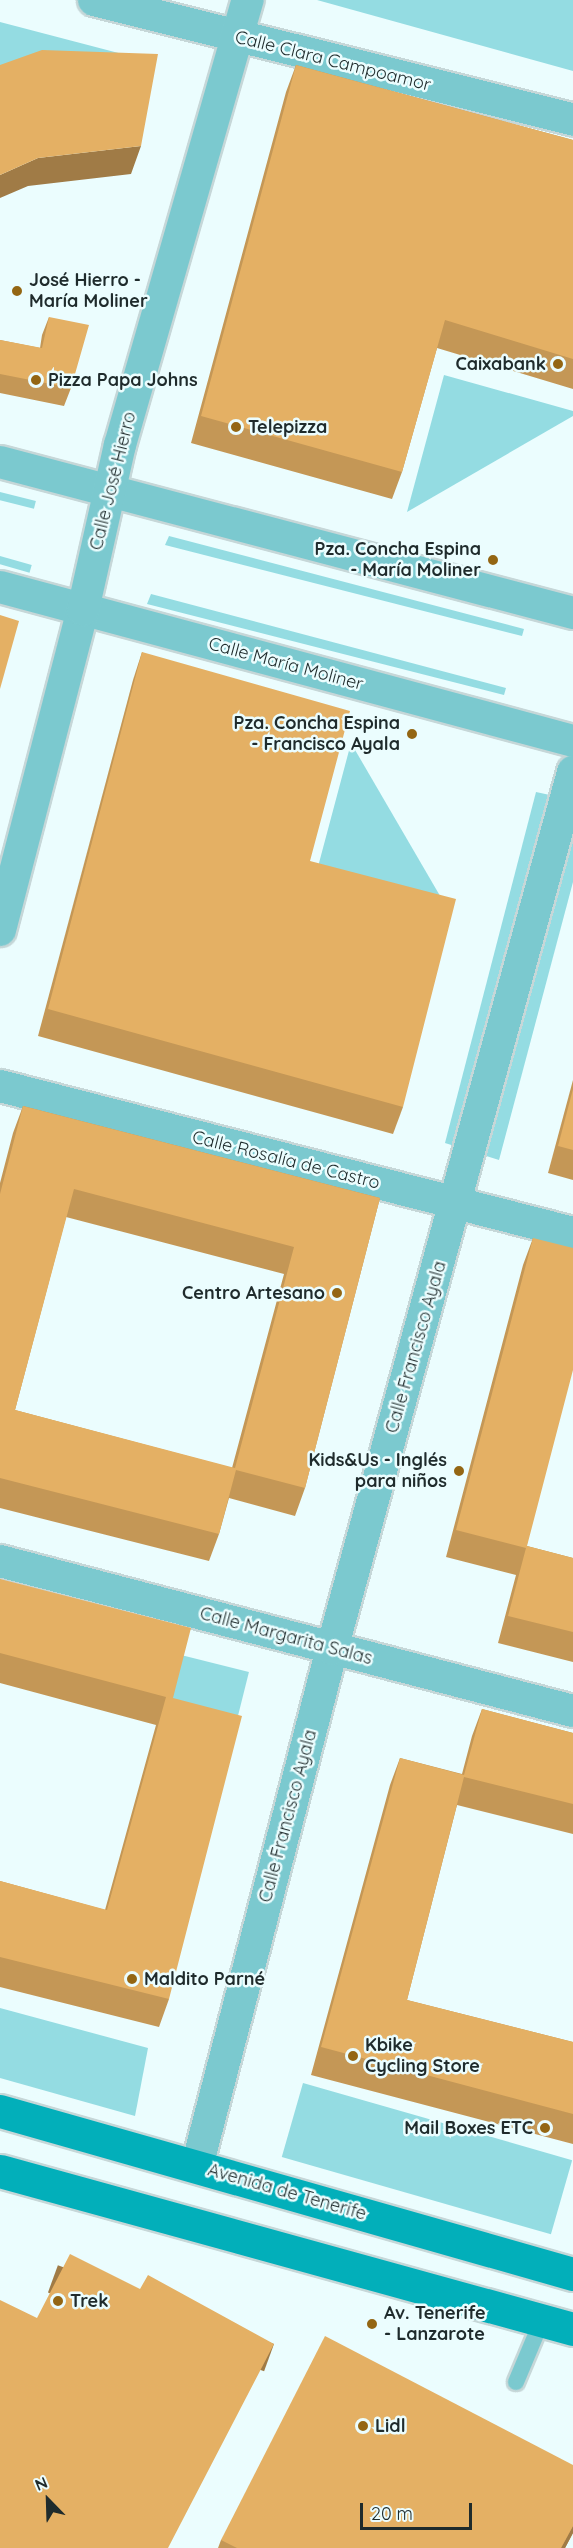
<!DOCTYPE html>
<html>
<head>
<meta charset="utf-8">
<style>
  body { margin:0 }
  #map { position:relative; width:573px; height:2548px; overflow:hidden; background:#ebfdfe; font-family:Quicksand,sans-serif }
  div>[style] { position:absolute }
  .green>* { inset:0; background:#94dce2; transform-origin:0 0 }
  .roads { filter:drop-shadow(2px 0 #c6d7d8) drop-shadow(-2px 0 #c6d7d8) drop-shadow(0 2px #c6d7d8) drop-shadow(0 -2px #c6d7d8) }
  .lane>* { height:16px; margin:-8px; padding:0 8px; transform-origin:8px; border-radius:8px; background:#7bc9cf }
  .street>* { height:32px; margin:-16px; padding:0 16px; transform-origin:16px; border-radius:16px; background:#7bc9cf }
  .secondary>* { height:33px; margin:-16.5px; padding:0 16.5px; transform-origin:16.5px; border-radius:16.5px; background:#02afba }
  .wall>* { inset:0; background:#c49756 }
  .shaded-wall>* { inset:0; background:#a07b46; transform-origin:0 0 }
  .building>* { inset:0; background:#e4b064 }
  .dots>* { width:16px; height:16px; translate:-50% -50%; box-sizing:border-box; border:3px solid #ebfdfe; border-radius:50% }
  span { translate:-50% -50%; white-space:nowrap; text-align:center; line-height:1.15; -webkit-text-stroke:5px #ebfdfe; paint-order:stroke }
  .street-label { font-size:18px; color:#1f2b2c }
  .poi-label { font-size:18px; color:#1f2b2c; font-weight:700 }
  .left { translate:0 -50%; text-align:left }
  .right { translate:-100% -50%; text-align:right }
  .north { position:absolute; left:18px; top:2470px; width:60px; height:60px; -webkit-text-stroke:4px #ebfdfe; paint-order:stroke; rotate:337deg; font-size:16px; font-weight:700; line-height:24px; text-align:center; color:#1f2b2c }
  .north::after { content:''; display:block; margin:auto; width:21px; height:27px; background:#1f2b2c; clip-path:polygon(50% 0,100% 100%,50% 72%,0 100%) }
  .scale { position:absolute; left:360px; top:2503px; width:112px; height:27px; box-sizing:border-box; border:3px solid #1f2b2c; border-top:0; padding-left:8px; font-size:18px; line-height:21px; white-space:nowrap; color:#1f2b2c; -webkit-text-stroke:4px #ebfdfe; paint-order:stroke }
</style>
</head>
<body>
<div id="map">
  <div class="green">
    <i style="clip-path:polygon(317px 0,573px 0,573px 71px)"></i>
    <i style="clip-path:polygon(0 22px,149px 61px,0 89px)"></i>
    <i style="clip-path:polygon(444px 375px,573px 411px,573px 416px,407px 512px)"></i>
    <i style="left:0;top:492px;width:37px;height:8px;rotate:14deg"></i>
    <i style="clip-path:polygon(169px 536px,524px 629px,522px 636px,165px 545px)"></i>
    <i style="left:0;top:556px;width:33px;height:8px;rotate:16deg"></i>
    <i style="clip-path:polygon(151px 594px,506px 688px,504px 695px,147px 604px)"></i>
    <i style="clip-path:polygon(351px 743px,450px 913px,315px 878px)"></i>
    <i style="clip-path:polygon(536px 792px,573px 800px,573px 882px,499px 1160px,445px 1143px)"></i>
    <i style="left:181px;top:1655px;width:70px;height:73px;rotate:14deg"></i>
    <i style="clip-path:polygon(0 2008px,148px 2048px,135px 2116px,0 2078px)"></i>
    <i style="left:303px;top:2083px;width:280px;height:77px;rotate:16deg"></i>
  </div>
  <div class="roads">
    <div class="lane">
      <i style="left:516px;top:2382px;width:67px;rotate:-67.2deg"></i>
    </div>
    <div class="street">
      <i style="left:94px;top:0;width:494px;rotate:14deg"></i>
      <i style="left:0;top:462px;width:593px;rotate:14.76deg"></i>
      <i style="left:0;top:587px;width:593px;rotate:15.04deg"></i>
      <i style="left:0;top:930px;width:331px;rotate:-75.5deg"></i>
      <i style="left:83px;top:610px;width:169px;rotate:-77.4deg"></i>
      <i style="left:120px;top:445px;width:463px;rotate:-74deg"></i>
      <i style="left:0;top:1086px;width:592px;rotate:14.39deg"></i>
      <i style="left:0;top:1561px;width:592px;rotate:14.67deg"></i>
      <i style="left:197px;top:2166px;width:534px;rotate:-75.37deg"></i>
      <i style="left:332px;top:1649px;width:910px;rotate:-74.63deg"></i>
    </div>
    <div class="secondary">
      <i style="left:0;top:2111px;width:596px;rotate:15.88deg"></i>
      <i style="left:0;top:2171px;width:594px;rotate:15.42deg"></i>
    </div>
  </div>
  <div class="wall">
    <i style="clip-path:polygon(296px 65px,573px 140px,573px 389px,437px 348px,402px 472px,392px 499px,191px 443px,286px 92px)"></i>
    <i style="clip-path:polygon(49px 317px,71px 388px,64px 406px,0 393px,0 340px,40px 348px,42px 335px)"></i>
    <i style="clip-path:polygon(142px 652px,310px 861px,403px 1107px,393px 1134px,38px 1036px,133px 680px)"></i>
    <i style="clip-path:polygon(573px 1080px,573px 1180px,548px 1173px)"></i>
    <i style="clip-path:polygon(evenodd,23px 1106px,380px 1198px,305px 1488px,295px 1516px,229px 1498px,219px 1534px,209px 1561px,0 1508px,0 1183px,13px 1133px,23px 1106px,66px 1217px,284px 1274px,232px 1468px,15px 1410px,66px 1217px)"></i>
    <i style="clip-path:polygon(533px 1238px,527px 1546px,573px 1558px,573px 1662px,498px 1643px,516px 1575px,446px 1557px,523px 1265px)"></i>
    <i style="clip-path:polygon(0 1579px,173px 1698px,169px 1999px,159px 2027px,0 1987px,0 1881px,105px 1910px,156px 1725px,0 1683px)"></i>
    <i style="clip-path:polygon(482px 1709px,573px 1733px,573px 1834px,457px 1805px,407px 2000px,573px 2042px,573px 2144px,311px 2075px,390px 1785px,400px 1758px,462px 1774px,472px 1736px)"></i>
    <i style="clip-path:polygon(573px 2465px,573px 2533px,565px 2548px,218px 2548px,221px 2540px)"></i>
  </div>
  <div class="shaded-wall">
    <i style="clip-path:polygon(141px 146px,131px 174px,28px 186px,0 198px,0 175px,38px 158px)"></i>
    <i style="left:274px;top:2344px;width:29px;height:230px;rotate:110deg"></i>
    <i style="clip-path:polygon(573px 2526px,573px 2533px,565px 2548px,561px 2548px)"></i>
  </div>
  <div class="building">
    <i style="clip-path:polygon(42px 50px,158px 54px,141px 146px,38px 158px,0 175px,0 65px)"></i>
    <i style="clip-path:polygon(296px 65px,573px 140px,573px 359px,445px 320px,402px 472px,201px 416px)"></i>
    <i style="clip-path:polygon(49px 317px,89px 325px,71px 388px,0 374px,0 340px,42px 348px)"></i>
    <i style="clip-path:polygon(0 615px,19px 621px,0 689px)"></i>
    <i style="clip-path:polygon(142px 652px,350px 711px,310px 861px,456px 899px,403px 1107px,48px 1009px)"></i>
    <i style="clip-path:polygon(573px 1089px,573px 1150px,558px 1146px)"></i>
    <i style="clip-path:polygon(evenodd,23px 1106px,380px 1198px,305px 1488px,236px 1470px,219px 1534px,0 1478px,0 1194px,23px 1106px,74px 1189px,294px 1247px,235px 1468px,15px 1410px,74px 1189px)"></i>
    <i style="clip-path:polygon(533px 1238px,573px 1248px,573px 1370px,527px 1546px,573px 1558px,573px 1632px,508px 1616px,526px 1548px,456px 1530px)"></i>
    <i style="clip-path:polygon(0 1579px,191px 1628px,173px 1698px,242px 1716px,169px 1999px,0 1957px,0 1881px,107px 1910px,166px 1697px,0 1653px)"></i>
    <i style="clip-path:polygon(482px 1709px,573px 1733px,573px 1804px,464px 1777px,407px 2000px,573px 2042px,573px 2114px,321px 2047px,400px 1758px,464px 1775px)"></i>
    <i style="clip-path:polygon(70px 2254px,140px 2289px,148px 2275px,274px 2344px,168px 2548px,0 2548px,0 2300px,37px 2318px)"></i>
    <i style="clip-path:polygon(325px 2336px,573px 2465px,573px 2526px,561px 2548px,237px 2548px,221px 2540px)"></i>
  </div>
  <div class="dots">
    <i style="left:17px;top:291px;background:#946613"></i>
    <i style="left:558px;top:364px;background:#946613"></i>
    <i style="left:36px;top:380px;background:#946613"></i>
    <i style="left:236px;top:427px;background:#946613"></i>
    <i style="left:493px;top:560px;background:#946613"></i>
    <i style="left:412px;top:734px;background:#946613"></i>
    <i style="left:337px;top:1293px;background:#946613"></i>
    <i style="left:459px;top:1471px;background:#946613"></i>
    <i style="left:132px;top:1979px;background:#946613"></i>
    <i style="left:353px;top:2056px;background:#946613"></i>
    <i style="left:545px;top:2128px;background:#946613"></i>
    <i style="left:58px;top:2301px;background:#946613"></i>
    <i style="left:372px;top:2324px;background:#946613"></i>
    <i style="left:363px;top:2426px;background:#946613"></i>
  </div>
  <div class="street-label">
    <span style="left:333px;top:61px;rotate:14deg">Calle Clara Campoamor</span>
    <span style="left:113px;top:481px;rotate:-76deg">Calle José Hierro</span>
    <span style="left:286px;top:664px;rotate:15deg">Calle María Moliner</span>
    <span style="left:286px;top:1160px;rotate:14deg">Calle Rosalía de Castro</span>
    <span style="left:416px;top:1347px;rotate:-74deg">Calle Francisco Ayala</span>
    <span style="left:286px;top:1636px;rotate:15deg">Calle Margarita Salas</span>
    <span style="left:288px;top:1816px;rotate:-75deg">Calle Francisco Ayala</span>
    <span style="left:287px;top:2192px;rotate:16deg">Avenida de Tenerife</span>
  </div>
  <div class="poi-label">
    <span class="left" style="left:29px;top:291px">José Hierro -<br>María Moliner</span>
    <span class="right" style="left:546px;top:364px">Caixabank</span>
    <span class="left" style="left:48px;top:380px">Pizza Papa Johns</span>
    <span class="left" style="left:248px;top:427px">Telepizza</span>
    <span class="right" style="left:481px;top:560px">Pza. Concha Espina<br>- María Moliner</span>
    <span class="right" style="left:400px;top:734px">Pza. Concha Espina<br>- Francisco Ayala</span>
    <span class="right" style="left:325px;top:1293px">Centro Artesano</span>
    <span class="right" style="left:447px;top:1471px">Kids&amp;Us - Inglés<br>para niños</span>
    <span class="left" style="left:144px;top:1979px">Maldito Parné</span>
    <span class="left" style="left:365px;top:2056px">Kbike<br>Cycling Store</span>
    <span class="right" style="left:533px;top:2128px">Mail Boxes ETC</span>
    <span class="left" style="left:70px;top:2301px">Trek</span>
    <span class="left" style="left:384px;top:2324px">Av. Tenerife<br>- Lanzarote</span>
    <span class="left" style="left:375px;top:2426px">Lidl</span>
  </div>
  <div class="north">N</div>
  <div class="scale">20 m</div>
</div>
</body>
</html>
